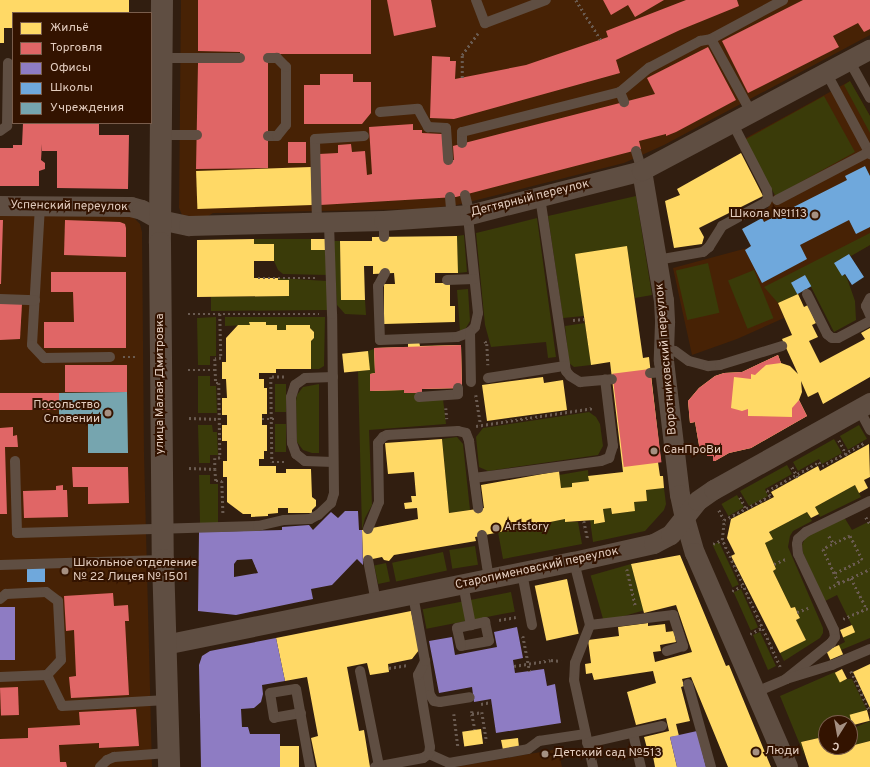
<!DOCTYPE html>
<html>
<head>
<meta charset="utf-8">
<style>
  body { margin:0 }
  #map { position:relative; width:870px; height:767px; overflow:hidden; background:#311e10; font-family:Overpass,sans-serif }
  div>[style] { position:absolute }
  .built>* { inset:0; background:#472205 }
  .green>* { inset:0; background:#3a3b09; transform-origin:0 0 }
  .homes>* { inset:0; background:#ffd966; transform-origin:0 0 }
  .shops>* { inset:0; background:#e06666; transform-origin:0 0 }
  .offices>* { inset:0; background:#8e7cc3; transform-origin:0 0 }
  .schools>* { inset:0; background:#6fa8dc; transform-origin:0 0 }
  .public>* { inset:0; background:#76a5af }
  .path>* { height:2.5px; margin-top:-1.25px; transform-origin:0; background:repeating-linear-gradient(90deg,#6a5b51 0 2px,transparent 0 5px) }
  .service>* { height:10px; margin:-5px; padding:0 5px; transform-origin:5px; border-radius:5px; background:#5f4e42 }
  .minor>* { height:20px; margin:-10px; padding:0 10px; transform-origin:10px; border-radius:10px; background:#5f4e42 }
  .tertiary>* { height:22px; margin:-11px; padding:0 11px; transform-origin:11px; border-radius:11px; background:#5f4e42 }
  .dots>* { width:11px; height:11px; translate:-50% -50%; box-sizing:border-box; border:2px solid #331300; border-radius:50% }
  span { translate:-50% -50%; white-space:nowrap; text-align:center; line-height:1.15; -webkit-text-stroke:4px #331300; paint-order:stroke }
  .street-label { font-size:12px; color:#e3cdbf }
  .poi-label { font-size:12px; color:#e3cdbf }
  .right { translate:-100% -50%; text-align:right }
  .left { translate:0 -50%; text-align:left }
  .legend { position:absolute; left:12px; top:12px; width:140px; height:112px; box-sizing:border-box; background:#331300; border:1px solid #795d4c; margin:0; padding:5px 7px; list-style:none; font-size:12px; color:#e3cdbf }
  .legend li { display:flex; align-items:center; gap:8px; height:20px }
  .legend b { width:20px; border:1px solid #795d4c }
  .north { position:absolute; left:818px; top:715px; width:40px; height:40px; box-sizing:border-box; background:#331300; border:1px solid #795d4c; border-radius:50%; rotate:191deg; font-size:11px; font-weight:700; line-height:16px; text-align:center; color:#e3cdbf }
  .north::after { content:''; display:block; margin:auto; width:14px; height:18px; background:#a59082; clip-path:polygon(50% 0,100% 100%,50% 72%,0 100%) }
</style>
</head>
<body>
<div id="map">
  <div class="built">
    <i style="clip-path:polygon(181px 0,870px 0,870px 35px,664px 145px,624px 163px,457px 205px,422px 209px,213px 213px,205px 218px,182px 215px,179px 208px)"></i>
    <i style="clip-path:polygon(850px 81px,870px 116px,870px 245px,851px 256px,849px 254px,807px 278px,805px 275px,792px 282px,798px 294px,778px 303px,784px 318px,737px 339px,692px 355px,673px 268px,751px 247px,742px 229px,762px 218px,759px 212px,768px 208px,775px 193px,744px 139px)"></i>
    <i style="clip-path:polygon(0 210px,132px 216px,140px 224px,142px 232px,144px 454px,152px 767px,0 767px)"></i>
    <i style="clip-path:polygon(558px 749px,562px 767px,455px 767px)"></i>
  </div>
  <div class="green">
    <i style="clip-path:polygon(850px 81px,870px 116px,870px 133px,844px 85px)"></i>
    <i style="left:824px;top:96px;width:64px;height:91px;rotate:61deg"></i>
    <i style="clip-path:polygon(636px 196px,652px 295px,635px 298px,627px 247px,576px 254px,584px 316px,563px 318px,548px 216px)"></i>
    <i style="clip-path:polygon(537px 218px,556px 357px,548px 358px,546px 342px,491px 347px,485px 325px,476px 233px)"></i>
    <i style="clip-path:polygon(870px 233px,870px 245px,851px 256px,849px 254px,834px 263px,847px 278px,855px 301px,856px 320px,834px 332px,805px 275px,792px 282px,798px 294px,778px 303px,764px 287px)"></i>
    <i style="clip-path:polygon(464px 235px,467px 272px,458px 273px,457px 236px)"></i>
    <i style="clip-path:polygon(254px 239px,311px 239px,311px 250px,325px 250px,328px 275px,283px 274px,278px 270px,274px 261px,274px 244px,254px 244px)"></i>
    <i style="clip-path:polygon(333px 241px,340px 241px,341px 300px,365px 300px,366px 315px,345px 314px,337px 305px)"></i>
    <i style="left:708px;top:263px;width:51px;height:33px;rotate:77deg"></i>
    <i style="left:754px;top:270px;width:52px;height:28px;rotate:68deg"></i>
    <i style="clip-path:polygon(278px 278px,327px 281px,327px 310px,211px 311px,211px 297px,289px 296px,289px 281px,278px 280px)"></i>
    <i style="clip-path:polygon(468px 289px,470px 321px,466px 328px,460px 331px,457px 290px)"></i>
    <i style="clip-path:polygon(216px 317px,216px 356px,210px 356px,210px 365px,198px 365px,197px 318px)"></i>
    <i style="clip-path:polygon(225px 317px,325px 317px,324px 366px,319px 369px,311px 369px,311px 341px,314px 338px,314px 332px,310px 328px,310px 325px,286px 325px,286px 330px,277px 330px,266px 325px,266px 322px,250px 322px,250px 325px,225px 326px)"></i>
    <i style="clip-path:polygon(585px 323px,591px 365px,574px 367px,569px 363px,565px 326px)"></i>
    <i style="clip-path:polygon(374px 349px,375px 373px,370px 374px,370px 391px,404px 390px,404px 393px,416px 393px,443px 399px,446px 424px,369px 430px,372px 505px,365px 518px,362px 530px,358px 371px,369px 370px,368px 351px)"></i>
    <i style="clip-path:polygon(198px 376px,210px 376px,210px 386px,216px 386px,217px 413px,198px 413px)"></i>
    <i style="left:275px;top:384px;width:11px;height:28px"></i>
    <i style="clip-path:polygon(319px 384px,319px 453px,312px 453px,303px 450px,297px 442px,296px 401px,297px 395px,303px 387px)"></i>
    <i style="clip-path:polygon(589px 412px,596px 417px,600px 424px,603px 446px,598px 455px,488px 471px,479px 467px,476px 437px,483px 428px)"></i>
    <i style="left:275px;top:424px;width:11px;height:28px"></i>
    <i style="clip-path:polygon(198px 425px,212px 425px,213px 432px,217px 432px,218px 455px,210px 455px,210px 463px,199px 463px)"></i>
    <i style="left:859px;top:425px;width:16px;height:22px;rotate:60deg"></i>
    <i style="clip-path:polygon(457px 437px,463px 444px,470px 510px,449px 513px,442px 439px)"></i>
    <i style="clip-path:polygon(834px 439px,842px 453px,822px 464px,819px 459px,798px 471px,793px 462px)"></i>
    <i style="clip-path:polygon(787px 465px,792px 474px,765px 489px,768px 496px,749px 506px,740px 491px)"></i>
    <i style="clip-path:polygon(588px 470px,589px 481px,572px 483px,572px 487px,561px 488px,559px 475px)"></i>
    <i style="clip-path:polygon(199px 475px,210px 475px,210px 484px,218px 484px,218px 523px,200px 523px)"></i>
    <i style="clip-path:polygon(855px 485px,861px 497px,820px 517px,815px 507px)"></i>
    <i style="clip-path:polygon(664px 488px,666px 504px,664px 510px,645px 531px,593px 542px,590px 520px,594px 520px,594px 524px,605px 522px,603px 509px,611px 508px,612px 514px,634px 511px,634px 502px,647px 501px,646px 490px)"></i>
    <i style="left:737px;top:495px;width:14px;height:18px;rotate:60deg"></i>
    <i style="clip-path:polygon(807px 512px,812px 521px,793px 531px,790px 536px,788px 547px,823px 628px,823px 633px,820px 638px,784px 661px,780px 653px,806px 640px,796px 620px,800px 618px,797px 612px,795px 607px,791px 608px,773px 571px,776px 569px,765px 543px,773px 539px,769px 532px)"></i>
    <i style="clip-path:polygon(844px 517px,852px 530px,870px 521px,870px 638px,841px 650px,839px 645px,845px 642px,843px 637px,855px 632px,837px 595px,825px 601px,803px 553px,802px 545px,805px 538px)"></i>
    <i style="clip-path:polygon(565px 519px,565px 522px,578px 522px,582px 544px,503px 559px,498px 532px)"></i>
    <i style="left:719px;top:542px;width:47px;height:7px;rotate:65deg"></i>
    <i style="left:475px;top:546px;width:19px;height:26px;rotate:81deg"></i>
    <i style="left:443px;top:552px;width:19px;height:52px;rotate:78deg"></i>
    <i style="left:386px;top:563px;width:19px;height:12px;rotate:78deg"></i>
    <i style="left:631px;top:564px;width:48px;height:42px;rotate:74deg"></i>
    <i style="left:741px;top:589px;width:42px;height:8px;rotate:66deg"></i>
    <i style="left:511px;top:592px;width:20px;height:90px;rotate:79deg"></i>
    <i style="clip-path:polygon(760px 632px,776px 666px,768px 670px,753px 635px)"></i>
    <i style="clip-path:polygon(835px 672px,840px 682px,847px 679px,852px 679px,867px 710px,851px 718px,856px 727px,870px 721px,870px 741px,850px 746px,850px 723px,826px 723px,826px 747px,846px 747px,827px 752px,823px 737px,801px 742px,805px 757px,780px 696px)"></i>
  </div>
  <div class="homes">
    <i style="clip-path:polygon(0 0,129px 0,129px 13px,13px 13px,13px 28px,4px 28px,4px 43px,0 43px)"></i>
    <i style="clip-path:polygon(741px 153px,763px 196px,699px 228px,704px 237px,702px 244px,674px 248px,665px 201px,680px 195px,677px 189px)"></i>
    <i style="left:311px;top:167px;width:38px;height:115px;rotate:88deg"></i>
    <i style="clip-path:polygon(457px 236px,458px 273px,435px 273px,435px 283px,450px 283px,450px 306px,455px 306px,455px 322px,384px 324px,384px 284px,395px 284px,394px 273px,373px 274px,373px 266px,364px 266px,365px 300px,341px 300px,340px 241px,372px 241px,372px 237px)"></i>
    <i style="clip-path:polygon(254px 239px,254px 244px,274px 244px,274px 261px,254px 261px,254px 278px,278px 278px,278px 280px,289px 280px,289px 296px,197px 297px,197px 240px)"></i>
    <i style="left:311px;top:239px;width:14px;height:11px"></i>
    <i style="clip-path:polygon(627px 246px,643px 358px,649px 357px,661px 462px,658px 462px,660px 476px,663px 476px,664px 488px,646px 490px,647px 501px,634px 502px,635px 511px,612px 514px,611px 508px,603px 509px,605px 522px,594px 524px,594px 520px,565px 522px,565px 519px,475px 537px,476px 541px,394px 555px,389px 561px,384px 560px,382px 557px,363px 561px,362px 530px,418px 519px,417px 508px,405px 509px,404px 503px,412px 502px,411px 496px,416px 496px,414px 472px,388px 474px,385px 443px,442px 439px,449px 513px,484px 508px,481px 485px,559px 471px,561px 488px,572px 487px,572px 483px,589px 481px,588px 476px,623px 472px,610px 362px,591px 365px,575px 254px)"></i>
    <i style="clip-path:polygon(798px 294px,804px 307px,808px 305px,816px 323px,812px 325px,818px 337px,809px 341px,820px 363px,865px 339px,861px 333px,870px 328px,870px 377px,823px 404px,818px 392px,808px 397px,801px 381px,802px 392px,799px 400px,807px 416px,751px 448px,729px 453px,715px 461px,713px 461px,713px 456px,707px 456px,707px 450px,700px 451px,695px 422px,690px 423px,688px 401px,699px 388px,715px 376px,724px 373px,742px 372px,778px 355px,781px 363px,790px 366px,798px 374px,782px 339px,792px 335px,778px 303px)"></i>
    <i style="clip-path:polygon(249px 322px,266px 322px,266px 325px,277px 325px,277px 330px,286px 330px,286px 325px,310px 325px,310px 328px,314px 332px,314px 338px,311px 341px,311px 369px,276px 369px,276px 373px,259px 373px,259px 379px,264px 379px,264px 388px,267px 388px,267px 414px,262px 414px,262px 425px,267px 425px,267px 451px,264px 451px,264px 459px,259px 459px,259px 466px,276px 466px,276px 473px,286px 473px,286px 469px,311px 469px,312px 497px,316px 500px,316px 506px,312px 510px,312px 513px,288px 513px,288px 508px,278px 508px,278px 513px,268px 514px,268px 516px,251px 517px,251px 514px,243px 514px,227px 502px,227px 477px,223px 477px,223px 461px,227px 461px,227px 441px,222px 441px,222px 425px,227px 425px,227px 415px,222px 415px,222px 398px,227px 398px,226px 379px,222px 379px,222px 362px,226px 362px,226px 338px,238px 325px,250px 325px)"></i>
    <i style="clip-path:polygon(419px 341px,420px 346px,461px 345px,462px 388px,422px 389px,422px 393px,404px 393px,404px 390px,370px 391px,370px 374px,375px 373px,374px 348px,408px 347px,408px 342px)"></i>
    <i style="left:368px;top:351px;width:19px;height:26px;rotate:84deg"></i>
    <i style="clip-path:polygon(543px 377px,544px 383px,563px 380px,567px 410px,487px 421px,482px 385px)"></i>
    <i style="clip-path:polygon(869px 444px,870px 477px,864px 480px,868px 488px,859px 493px,855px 485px,815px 507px,819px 514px,811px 518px,807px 512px,769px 532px,773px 539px,765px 543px,776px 569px,773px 571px,791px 608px,795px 607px,797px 612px,800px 618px,796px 620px,806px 640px,780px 653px,731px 556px,735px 554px,727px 538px,731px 519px,774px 497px,771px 492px,818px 466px,820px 471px)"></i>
    <i style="clip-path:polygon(680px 555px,726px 666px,729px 665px,771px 767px,728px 767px,691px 677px,682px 679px,684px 686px,681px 687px,690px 721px,676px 724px,679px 736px,670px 737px,677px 767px,655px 767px,652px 751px,648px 752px,644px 737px,669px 731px,666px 718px,636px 725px,627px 692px,656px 683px,653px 671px,594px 680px,592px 673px,586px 674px,585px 664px,591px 663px,588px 640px,619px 636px,618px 627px,648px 623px,648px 626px,665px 624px,666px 632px,674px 631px,676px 642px,660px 645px,661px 651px,653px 652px,655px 662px,692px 652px,676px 605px,644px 613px,631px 564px)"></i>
    <i style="left:567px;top:579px;width:56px;height:33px;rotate:78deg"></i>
    <i style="clip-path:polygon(411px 611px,419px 650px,412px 659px,388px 664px,389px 672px,370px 675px,367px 663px,347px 667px,359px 731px,364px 730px,370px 767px,317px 767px,311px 738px,318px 736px,307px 677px,285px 681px,276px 638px)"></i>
    <i style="left:852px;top:625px;width:8px;height:13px;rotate:67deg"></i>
    <i style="left:839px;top:645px;width:10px;height:14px;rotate:66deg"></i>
    <i style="clip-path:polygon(870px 664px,870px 708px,853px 672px)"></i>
    <i style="left:842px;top:669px;width:11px;height:8px;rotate:63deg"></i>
    <i style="left:867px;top:710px;width:11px;height:18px;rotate:75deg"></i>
    <i style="left:481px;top:729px;width:15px;height:19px;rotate:82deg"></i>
    <i style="clip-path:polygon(823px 737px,827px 752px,870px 741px,870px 767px,809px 767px,801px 742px)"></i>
    <i style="clip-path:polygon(518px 738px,519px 747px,503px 750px,501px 740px)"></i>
    <i style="left:299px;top:746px;width:21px;height:19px;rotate:90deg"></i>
  </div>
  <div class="shops">
    <i style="clip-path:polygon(198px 0,371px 0,371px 54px,268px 54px,268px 168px,196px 169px,198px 63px,240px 63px,240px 52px,198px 51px)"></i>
    <i style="clip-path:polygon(387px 0,431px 0,436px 27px,394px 36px)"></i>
    <i style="clip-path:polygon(603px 0,664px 0,635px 17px,628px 5px,611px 15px)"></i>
    <i style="clip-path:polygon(686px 0,737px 0,739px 6px,680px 30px,616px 60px,620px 73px,454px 119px,430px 118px,432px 56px,450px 57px,450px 61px,456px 61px,455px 79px,526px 65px,608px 37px,606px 31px)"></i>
    <i style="clip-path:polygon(803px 0,870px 0,870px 29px,864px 32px,858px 23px,833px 36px,839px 47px,748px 93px,722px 41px)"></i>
    <i style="clip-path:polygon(708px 47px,736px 100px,676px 132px,666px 136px,666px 134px,639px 141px,641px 149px,456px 197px,320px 205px,319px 154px,338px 153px,338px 145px,351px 144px,352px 152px,365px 151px,367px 175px,372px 174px,369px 127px,413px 124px,413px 130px,422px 130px,422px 133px,442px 134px,444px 160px,454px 160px,453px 146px,655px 94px,647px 78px)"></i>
    <i style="clip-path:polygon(320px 74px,353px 74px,353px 82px,371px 82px,371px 113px,362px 124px,304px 124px,304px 85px,320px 85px)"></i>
    <i style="clip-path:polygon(23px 123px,99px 123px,99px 135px,129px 135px,128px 189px,57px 188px,57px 151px,42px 151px,42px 144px,41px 160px,45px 163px,45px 169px,39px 171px,39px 186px,0 186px,0 148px,13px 148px,13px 145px,22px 145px)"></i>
    <i style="left:288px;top:142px;width:18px;height:21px"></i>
    <i style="clip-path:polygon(0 220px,3px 220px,1px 284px,0 284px)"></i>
    <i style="clip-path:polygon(65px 220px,120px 222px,125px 224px,126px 228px,126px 257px,64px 255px)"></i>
    <i style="clip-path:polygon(51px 272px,126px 272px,126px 348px,44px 348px,44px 322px,74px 322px,73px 292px,51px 292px)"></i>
    <i style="clip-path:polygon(0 303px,22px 304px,20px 339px,0 340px)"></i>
    <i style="clip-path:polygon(461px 345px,462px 388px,422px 389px,422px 393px,404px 393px,404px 390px,370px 391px,370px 374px,375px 373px,374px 348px)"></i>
    <i style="clip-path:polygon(778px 355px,781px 363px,766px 365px,755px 375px,751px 374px,751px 379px,734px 377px,731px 408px,742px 411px,748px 409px,748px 416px,792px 417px,792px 408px,799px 400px,807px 416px,751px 448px,729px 453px,715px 461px,713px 461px,713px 456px,707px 456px,707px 450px,700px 451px,695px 422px,690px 423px,688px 401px,699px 388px,715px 376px,724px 373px,742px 372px)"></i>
    <i style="left:127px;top:365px;width:27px;height:62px;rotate:90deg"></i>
    <i style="left:650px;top:369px;width:94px;height:38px;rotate:83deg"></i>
    <i style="left:59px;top:393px;width:17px;height:59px;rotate:90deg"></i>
    <i style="clip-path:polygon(13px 427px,13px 436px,17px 435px,18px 447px,5px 447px,7px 514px,0 514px,0 428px)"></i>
    <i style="clip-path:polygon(72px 467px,128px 467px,129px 503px,88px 504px,88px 487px,73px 487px)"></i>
    <i style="clip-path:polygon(63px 485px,63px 490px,67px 490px,68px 517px,24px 518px,23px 491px,56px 490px,56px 486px)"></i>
    <i style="clip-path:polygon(113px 593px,114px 606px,128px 605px,129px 621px,125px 621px,129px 695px,71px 698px,69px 677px,76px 676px,74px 630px,66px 631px,64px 596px)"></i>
    <i style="left:18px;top:687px;width:28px;height:18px;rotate:88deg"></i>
    <i style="clip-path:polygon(136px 709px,139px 746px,99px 748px,99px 743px,59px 745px,60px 762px,66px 762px,67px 767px,0 767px,0 739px,28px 738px,28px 728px,80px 725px,79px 712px)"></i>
  </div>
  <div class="offices">
    <i style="clip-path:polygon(evenodd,345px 511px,358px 511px,359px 530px,362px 530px,363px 565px,357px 559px,332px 585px,311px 589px,313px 599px,236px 615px,198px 611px,199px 532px,282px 530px,282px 527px,309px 525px,313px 530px,331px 512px,338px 518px,345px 511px,252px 559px,258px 573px,234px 577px,234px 564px,237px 560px,252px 559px)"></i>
    <i style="left:15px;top:607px;width:53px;height:15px;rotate:90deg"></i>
    <i style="clip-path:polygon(517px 627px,523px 658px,513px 660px,515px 673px,544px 669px,547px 686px,555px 684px,561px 723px,496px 733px,491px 699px,474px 702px,472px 687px,439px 693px,429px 641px,452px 637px,455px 655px,497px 647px,494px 632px)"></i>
    <i style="clip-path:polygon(276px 638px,285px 681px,262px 685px,263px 694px,261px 702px,254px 708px,241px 709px,242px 727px,248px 727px,250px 734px,280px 734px,280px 767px,201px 767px,199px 665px,202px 656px,210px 651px)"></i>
    <i style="clip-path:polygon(697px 731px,706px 767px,677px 767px,670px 737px)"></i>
  </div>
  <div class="schools">
    <i style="clip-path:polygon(865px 166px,870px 176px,870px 227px,856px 234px,849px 220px,800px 245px,807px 259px,762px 283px,745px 250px,751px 246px,742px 229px,762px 218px,764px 222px,847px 180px,845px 176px)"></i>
    <i style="clip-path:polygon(849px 254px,864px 277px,852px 285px,845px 274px,842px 276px,834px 263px)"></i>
    <i style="left:805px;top:275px;width:13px;height:16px;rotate:61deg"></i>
    <i style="left:27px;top:567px;width:18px;height:15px"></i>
  </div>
  <div class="public">
    <i style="clip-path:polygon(127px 392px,128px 453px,88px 453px,88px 415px,59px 416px,59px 393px)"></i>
  </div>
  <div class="path">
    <i style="left:576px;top:0;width:47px;rotate:58deg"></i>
    <i style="left:462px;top:78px;width:23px;rotate:-90deg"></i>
    <i style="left:462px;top:55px;width:27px;rotate:-54deg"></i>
    <i style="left:258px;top:278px;width:59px"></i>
    <i style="left:188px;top:314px;width:131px"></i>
    <i style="left:220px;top:314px;width:44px;rotate:88.7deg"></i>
    <i style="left:221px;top:358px;width:6px;rotate:171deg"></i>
    <i style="left:215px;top:359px;width:24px;rotate:88deg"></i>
    <i style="left:216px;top:383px;width:3px"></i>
    <i style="left:219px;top:383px;width:75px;rotate:89.2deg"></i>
    <i style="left:220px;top:458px;width:5px;rotate:180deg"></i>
    <i style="left:215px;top:458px;width:11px;rotate:90deg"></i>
    <i style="left:215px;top:469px;width:12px;rotate:85deg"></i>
    <i style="left:216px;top:481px;width:6px"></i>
    <i style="left:222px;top:481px;width:32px;rotate:88deg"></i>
    <i style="left:573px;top:320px;width:11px;rotate:-5deg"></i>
    <i style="left:485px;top:341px;width:4px;rotate:56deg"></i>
    <i style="left:487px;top:344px;width:21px;rotate:87deg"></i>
    <i style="left:123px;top:357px;width:13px"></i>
    <i style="left:188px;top:370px;width:27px"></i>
    <i style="left:284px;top:377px;width:13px;rotate:180deg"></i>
    <i style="left:271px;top:377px;width:85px;rotate:89.3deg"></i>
    <i style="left:272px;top:462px;width:13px"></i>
    <i style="left:476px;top:395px;width:30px;rotate:81deg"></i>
    <i style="left:446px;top:408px;width:11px;rotate:85deg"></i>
    <i style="left:189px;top:418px;width:30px;rotate:2deg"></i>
    <i style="left:262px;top:419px;width:15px"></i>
    <i style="left:476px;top:426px;width:119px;rotate:-8.7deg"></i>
    <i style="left:839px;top:440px;width:18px;rotate:63deg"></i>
    <i style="left:792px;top:467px;width:12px;rotate:59deg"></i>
    <i style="left:189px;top:468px;width:26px;rotate:2deg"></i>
    <i style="left:740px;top:497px;width:13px;rotate:63deg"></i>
    <i style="left:719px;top:510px;width:11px;rotate:63deg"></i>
    <i style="left:866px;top:517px;width:8px;rotate:60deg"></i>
    <i style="left:584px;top:521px;width:19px;rotate:78deg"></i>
    <i style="left:829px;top:536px;width:9px;rotate:58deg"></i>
    <i style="left:713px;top:544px;width:10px;rotate:-24deg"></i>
    <i style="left:774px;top:564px;width:13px;rotate:-23deg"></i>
    <i style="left:627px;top:569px;width:39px;rotate:77deg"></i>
    <i style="left:835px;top:573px;width:30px;rotate:-26deg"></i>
    <i style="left:862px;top:560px;width:27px;rotate:-117deg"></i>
    <i style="left:850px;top:536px;width:30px;rotate:154deg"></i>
    <i style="left:823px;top:549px;width:38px;rotate:65deg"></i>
    <i style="left:851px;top:578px;width:34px;rotate:63deg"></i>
    <i style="left:829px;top:588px;width:45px;rotate:-24.9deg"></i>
    <i style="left:732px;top:591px;width:11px;rotate:-27deg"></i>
    <i style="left:797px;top:612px;width:12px;rotate:-20deg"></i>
    <i style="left:843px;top:619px;width:30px;rotate:-24deg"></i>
    <i style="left:499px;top:620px;width:17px;rotate:-10deg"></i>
    <i style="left:750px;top:634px;width:13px;rotate:-27deg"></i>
    <i style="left:523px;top:636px;width:36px;rotate:79deg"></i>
    <i style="left:514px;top:666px;width:37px;rotate:-9deg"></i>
    <i style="left:551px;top:660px;width:10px;rotate:6deg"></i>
    <i style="left:780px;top:667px;width:140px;rotate:-114.5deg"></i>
    <i style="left:722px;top:540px;width:20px;rotate:-84deg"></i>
    <i style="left:724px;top:520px;width:52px;rotate:-27.6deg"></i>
    <i style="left:770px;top:496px;width:6px;rotate:-121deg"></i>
    <i style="left:767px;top:491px;width:60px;rotate:-29.1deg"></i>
    <i style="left:819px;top:462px;width:5px;rotate:53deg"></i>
    <i style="left:822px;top:466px;width:48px;rotate:-28.7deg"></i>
    <i style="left:389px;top:668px;width:19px;rotate:-9deg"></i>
    <i style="left:851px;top:671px;width:45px;rotate:65.1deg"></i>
    <i style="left:481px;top:704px;width:10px;rotate:-11deg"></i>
    <i style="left:472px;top:711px;width:3px;rotate:90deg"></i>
    <i style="left:472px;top:714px;width:10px;rotate:-11deg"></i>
    <i style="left:482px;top:712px;width:30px;rotate:81deg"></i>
    <i style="left:454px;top:714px;width:33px;rotate:83deg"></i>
    <i style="left:472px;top:714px;width:16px;rotate:79deg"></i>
  </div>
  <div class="service">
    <i style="left:476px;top:0;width:25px;rotate:69deg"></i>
    <i style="left:485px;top:23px;width:65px;rotate:-20.7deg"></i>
    <i style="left:162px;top:58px;width:78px"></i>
    <i style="left:850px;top:62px;width:41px;rotate:60.9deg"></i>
    <i style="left:827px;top:74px;width:91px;rotate:61.7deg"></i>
    <i style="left:620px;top:92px;width:11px;rotate:68deg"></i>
    <i style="left:380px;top:112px;width:38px;rotate:-5deg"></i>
    <i style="left:418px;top:109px;width:21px;rotate:61deg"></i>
    <i style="left:428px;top:127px;width:18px;rotate:3deg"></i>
    <i style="left:446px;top:128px;width:32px;rotate:86deg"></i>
    <i style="left:752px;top:114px;width:85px;rotate:-118.7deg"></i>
    <i style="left:711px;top:39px;width:82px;rotate:-28.4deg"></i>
    <i style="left:0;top:131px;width:9px;rotate:-36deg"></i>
    <i style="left:7px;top:126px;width:63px;rotate:-89.1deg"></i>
    <i style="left:162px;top:135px;width:35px"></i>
    <i style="left:268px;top:136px;width:9px"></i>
    <i style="left:277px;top:136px;width:14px;rotate:-51deg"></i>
    <i style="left:286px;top:125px;width:58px;rotate:-90deg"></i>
    <i style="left:286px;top:67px;width:13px;rotate:-135deg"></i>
    <i style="left:277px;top:58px;width:9px;rotate:180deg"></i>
    <i style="left:462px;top:143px;width:11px;rotate:-90deg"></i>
    <i style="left:462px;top:132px;width:163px;rotate:-14.2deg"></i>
    <i style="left:620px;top:92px;width:38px;rotate:-40deg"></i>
    <i style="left:649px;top:68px;width:58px;rotate:-27.9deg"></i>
    <i style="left:700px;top:41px;width:11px;rotate:-10deg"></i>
    <i style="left:636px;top:151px;width:21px;rotate:73deg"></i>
    <i style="left:465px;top:195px;width:21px;rotate:76deg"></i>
    <i style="left:450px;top:197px;width:21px;rotate:85deg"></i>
    <i style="left:540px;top:197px;width:176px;rotate:81.5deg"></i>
    <i style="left:566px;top:371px;width:6px;rotate:51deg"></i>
    <i style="left:570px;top:376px;width:12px;rotate:31deg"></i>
    <i style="left:580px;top:382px;width:32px;rotate:-5deg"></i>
    <i style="left:777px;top:200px;width:104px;rotate:-27.6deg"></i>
    <i style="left:40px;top:206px;width:139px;rotate:93.3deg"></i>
    <i style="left:32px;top:345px;width:18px;rotate:47deg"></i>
    <i style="left:44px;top:358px;width:66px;rotate:-0.9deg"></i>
    <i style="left:384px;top:221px;width:16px;rotate:90deg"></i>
    <i style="left:317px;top:223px;width:84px;rotate:-91.4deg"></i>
    <i style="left:315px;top:139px;width:49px;rotate:-3.5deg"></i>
    <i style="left:657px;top:260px;width:47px;rotate:-9.9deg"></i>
    <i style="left:703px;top:252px;width:8px;rotate:-40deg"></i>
    <i style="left:709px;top:247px;width:25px;rotate:-58deg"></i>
    <i style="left:722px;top:226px;width:50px;rotate:-28.6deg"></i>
    <i style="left:766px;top:202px;width:4px;rotate:-63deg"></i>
    <i style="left:768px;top:198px;width:8px;rotate:-97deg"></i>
    <i style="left:767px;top:190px;width:74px;rotate:-117.3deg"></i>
    <i style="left:385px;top:273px;width:15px;rotate:118deg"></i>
    <i style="left:378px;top:286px;width:54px;rotate:87.9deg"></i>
    <i style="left:380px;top:340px;width:77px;rotate:-2.2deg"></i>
    <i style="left:457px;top:337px;width:14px;rotate:-21deg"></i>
    <i style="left:470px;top:332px;width:7px;rotate:-45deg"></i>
    <i style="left:475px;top:327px;width:14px;rotate:-78deg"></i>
    <i style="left:478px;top:313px;width:98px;rotate:-95.9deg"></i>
    <i style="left:447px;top:280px;width:27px;rotate:-2deg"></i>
    <i style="left:807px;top:294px;width:45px;rotate:63.4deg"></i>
    <i style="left:827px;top:334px;width:6px;rotate:39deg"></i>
    <i style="left:832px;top:338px;width:6px"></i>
    <i style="left:838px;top:338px;width:36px;rotate:-28deg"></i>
    <i style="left:870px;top:298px;width:9px;rotate:117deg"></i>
    <i style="left:866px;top:306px;width:10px;rotate:66deg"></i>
    <i style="left:0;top:299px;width:35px;rotate:2deg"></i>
    <i style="left:470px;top:332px;width:50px;rotate:88.9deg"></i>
    <i style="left:665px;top:348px;width:10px;rotate:17deg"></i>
    <i style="left:675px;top:351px;width:17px;rotate:36deg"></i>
    <i style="left:689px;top:361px;width:20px;rotate:15deg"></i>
    <i style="left:708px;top:366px;width:12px;rotate:-5deg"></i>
    <i style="left:720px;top:365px;width:65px;rotate:-17deg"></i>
    <i style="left:650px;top:373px;width:15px;rotate:-4deg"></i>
    <i style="left:333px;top:377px;width:28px;rotate:178deg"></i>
    <i style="left:305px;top:378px;width:12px;rotate:145deg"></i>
    <i style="left:295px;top:385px;width:13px;rotate:108deg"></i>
    <i style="left:291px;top:397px;width:46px;rotate:88.8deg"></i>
    <i style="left:292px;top:443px;width:12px;rotate:70deg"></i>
    <i style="left:296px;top:454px;width:11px;rotate:38deg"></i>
    <i style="left:305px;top:461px;width:28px;rotate:2deg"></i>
    <i style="left:488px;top:378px;width:78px;rotate:-8.9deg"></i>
    <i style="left:419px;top:397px;width:39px;rotate:-4deg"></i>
    <i style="left:458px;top:394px;width:6px;rotate:-90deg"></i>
    <i style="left:859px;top:409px;width:24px;rotate:62deg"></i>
    <i style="left:15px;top:461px;width:72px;rotate:88.4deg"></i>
    <i style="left:17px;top:533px;width:241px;rotate:-1.7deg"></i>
    <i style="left:258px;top:526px;width:27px;rotate:-13deg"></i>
    <i style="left:284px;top:520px;width:26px;rotate:-2deg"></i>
    <i style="left:310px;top:519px;width:9px;rotate:-27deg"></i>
    <i style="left:318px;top:515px;width:18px;rotate:-43deg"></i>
    <i style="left:331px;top:503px;width:10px;rotate:-73deg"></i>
    <i style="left:334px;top:493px;width:179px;rotate:-90.6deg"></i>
    <i style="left:332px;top:314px;width:91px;rotate:-91.9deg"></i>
    <i style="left:474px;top:478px;width:128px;rotate:-7.6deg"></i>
    <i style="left:601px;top:461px;width:9px;rotate:-21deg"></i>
    <i style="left:609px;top:458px;width:13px;rotate:-72deg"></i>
    <i style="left:613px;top:446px;width:67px;rotate:-96.8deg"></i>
    <i style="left:368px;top:529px;width:29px;rotate:-68deg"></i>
    <i style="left:379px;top:502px;width:59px;rotate:-91deg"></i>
    <i style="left:378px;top:443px;width:8px;rotate:-50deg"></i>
    <i style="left:383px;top:437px;width:4px;rotate:-27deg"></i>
    <i style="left:387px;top:435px;width:71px;rotate:-3.2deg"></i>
    <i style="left:458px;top:431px;width:8px;rotate:14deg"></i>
    <i style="left:466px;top:433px;width:9px;rotate:69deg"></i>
    <i style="left:469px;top:441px;width:68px;rotate:82.3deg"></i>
    <i style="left:482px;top:535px;width:45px;rotate:81deg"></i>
    <i style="left:368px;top:560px;width:43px;rotate:79.2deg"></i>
    <i style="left:574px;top:562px;width:65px;rotate:75.7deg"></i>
    <i style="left:590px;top:625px;width:41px;rotate:111.5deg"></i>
    <i style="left:575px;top:663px;width:17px;rotate:93deg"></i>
    <i style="left:574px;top:680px;width:89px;rotate:77.7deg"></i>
    <i style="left:0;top:565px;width:163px;rotate:-1.8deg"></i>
    <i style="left:522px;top:573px;width:53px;rotate:79.1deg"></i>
    <i style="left:463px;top:584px;width:42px;rotate:79deg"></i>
    <i style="left:0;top:599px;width:8px;rotate:-40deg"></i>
    <i style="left:6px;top:594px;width:40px;rotate:-2.9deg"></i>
    <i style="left:46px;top:592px;width:15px;rotate:37deg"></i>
    <i style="left:58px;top:601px;width:59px;rotate:87.1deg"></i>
    <i style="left:61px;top:660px;width:21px;rotate:133deg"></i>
    <i style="left:47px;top:675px;width:34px;rotate:64deg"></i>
    <i style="left:62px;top:706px;width:105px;rotate:-3.3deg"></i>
    <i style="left:485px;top:622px;width:19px;rotate:78deg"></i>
    <i style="left:489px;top:641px;width:28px;rotate:170deg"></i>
    <i style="left:461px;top:646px;width:18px;rotate:-103deg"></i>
    <i style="left:457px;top:628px;width:29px;rotate:-12deg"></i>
    <i style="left:590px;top:625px;width:84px;rotate:-6.9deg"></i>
    <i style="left:673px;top:615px;width:33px;rotate:72deg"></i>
    <i style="left:683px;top:646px;width:17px;rotate:163deg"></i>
    <i style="left:425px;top:661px;width:34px;rotate:82deg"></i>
    <i style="left:430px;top:695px;width:7px;rotate:56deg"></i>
    <i style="left:434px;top:701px;width:6px;rotate:9deg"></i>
    <i style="left:440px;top:702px;width:30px;rotate:-9deg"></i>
    <i style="left:360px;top:671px;width:97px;rotate:78.7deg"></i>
    <i style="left:0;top:677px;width:47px;rotate:-2.4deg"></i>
    <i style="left:786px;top:679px;width:58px;rotate:-38.7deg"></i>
    <i style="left:831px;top:643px;width:7px;rotate:-56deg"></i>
    <i style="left:835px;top:637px;width:7px;rotate:-98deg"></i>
    <i style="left:834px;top:630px;width:84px;rotate:-115.3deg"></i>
    <i style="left:798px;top:554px;width:10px;rotate:-96deg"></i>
    <i style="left:797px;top:544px;width:5px;rotate:-79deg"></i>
    <i style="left:798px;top:539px;width:11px;rotate:-41deg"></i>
    <i style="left:806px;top:532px;width:71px;rotate:-25.8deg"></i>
    <i style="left:688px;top:684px;width:86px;rotate:74.5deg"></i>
    <i style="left:756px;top:692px;width:33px;rotate:-23deg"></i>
    <i style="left:786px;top:679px;width:48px;rotate:-16.9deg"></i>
    <i style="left:832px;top:665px;width:41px;rotate:-22.8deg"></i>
    <i style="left:301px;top:713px;width:27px;rotate:170deg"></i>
    <i style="left:274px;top:718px;width:25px;rotate:-99deg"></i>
    <i style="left:270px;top:693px;width:26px;rotate:-9deg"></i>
    <i style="left:296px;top:689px;width:79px;rotate:79.8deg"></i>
    <i style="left:633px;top:733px;width:35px;rotate:77deg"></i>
    <i style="left:587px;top:743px;width:77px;rotate:-12.8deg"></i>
    <i style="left:429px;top:754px;width:22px;rotate:24deg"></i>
    <i style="left:449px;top:763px;width:80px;rotate:-10deg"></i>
    <i style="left:528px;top:749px;width:14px;rotate:-36deg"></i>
    <i style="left:539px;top:741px;width:47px;rotate:-8.7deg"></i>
    <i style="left:100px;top:767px;width:10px;rotate:-45deg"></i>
    <i style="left:107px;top:760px;width:8px;rotate:-23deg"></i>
    <i style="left:114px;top:757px;width:54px;rotate:-4.2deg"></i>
    <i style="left:375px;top:767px;width:49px;rotate:-10.6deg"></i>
    <i style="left:423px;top:758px;width:7px;rotate:-34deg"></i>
    <i style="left:429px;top:754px;width:7px;rotate:-82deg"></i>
    <i style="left:430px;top:747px;width:73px;rotate:-99.5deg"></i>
    <i style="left:418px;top:675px;width:16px;rotate:-63deg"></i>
    <i style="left:425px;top:661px;width:67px;rotate:-100.3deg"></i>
  </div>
  <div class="minor">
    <i style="left:642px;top:171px;width:132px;rotate:80.4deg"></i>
    <i style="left:664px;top:301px;width:22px;rotate:87deg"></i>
    <i style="left:665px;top:323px;width:38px;rotate:92deg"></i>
    <i style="left:664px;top:361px;width:135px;rotate:83.2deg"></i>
    <i style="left:680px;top:495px;width:25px;rotate:78deg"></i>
    <i style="left:685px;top:519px;width:35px;rotate:74deg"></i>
    <i style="left:695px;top:553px;width:233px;rotate:66.5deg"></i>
    <i style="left:0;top:206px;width:131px;rotate:0.4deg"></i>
    <i style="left:131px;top:207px;width:11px;rotate:15deg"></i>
    <i style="left:142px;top:210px;width:21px;rotate:29deg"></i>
    <i style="left:160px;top:220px;width:30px;rotate:12deg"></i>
    <i style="left:189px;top:226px;width:195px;rotate:-1.5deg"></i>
    <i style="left:384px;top:221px;width:86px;rotate:-4deg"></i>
    <i style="left:470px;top:215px;width:178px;rotate:-14.3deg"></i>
    <i style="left:642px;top:171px;width:258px;rotate:-28deg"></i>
    <i style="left:165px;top:645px;width:417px;rotate:-11.5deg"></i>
    <i style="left:574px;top:562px;width:82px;rotate:-12.7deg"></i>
    <i style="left:654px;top:544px;width:19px;rotate:-28deg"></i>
    <i style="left:671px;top:535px;width:43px;rotate:-51.5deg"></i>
    <i style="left:698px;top:501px;width:19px;rotate:-35deg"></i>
    <i style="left:714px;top:490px;width:179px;rotate:-29.1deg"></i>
  </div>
  <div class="tertiary">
    <i style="left:162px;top:0;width:243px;rotate:90.5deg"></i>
    <i style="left:160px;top:243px;width:317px;rotate:89.5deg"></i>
    <i style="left:163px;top:560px;width:207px;rotate:88.3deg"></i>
  </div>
  <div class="dots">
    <i style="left:815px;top:215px;background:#a59082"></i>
    <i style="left:108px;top:413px;background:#a59082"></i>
    <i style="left:654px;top:451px;background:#a59082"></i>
    <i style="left:496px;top:528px;background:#a59082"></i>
    <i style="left:65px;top:571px;background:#a59082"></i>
    <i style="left:756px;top:752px;background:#a59082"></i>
    <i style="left:545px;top:754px;background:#a59082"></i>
  </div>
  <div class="street-label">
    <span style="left:530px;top:199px;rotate:-14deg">Дегтярный переулок</span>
    <span style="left:69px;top:207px;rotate:1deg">Успенский переулок</span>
    <span style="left:667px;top:359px;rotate:-95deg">Воротниковский переулок</span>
    <span style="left:161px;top:384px;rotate:-90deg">улица Малая Дмитровка</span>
    <span style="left:537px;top:569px;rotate:-12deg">Старопименовский переулок</span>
  </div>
  <div class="poi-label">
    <span class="right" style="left:807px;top:215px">Школа №1113</span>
    <span class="right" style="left:100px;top:413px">Посольство<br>Словении</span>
    <span class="left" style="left:663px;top:451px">СанПроВи</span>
    <span class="left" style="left:504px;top:528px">Artstory</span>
    <span class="left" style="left:73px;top:571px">Школьное отделение<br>№ 22 Лицея № 1501</span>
    <span class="left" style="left:765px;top:752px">Люди</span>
    <span class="left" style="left:553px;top:754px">Детский сад №513</span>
  </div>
  <ul class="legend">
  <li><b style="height:11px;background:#ffd966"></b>Жильё</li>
  <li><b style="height:11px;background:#e06666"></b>Торговля</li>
  <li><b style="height:11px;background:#8e7cc3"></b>Офисы</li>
  <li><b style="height:11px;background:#6fa8dc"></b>Школы</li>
  <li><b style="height:11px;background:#76a5af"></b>Учреждения</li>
  </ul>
  <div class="north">С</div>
</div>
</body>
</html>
